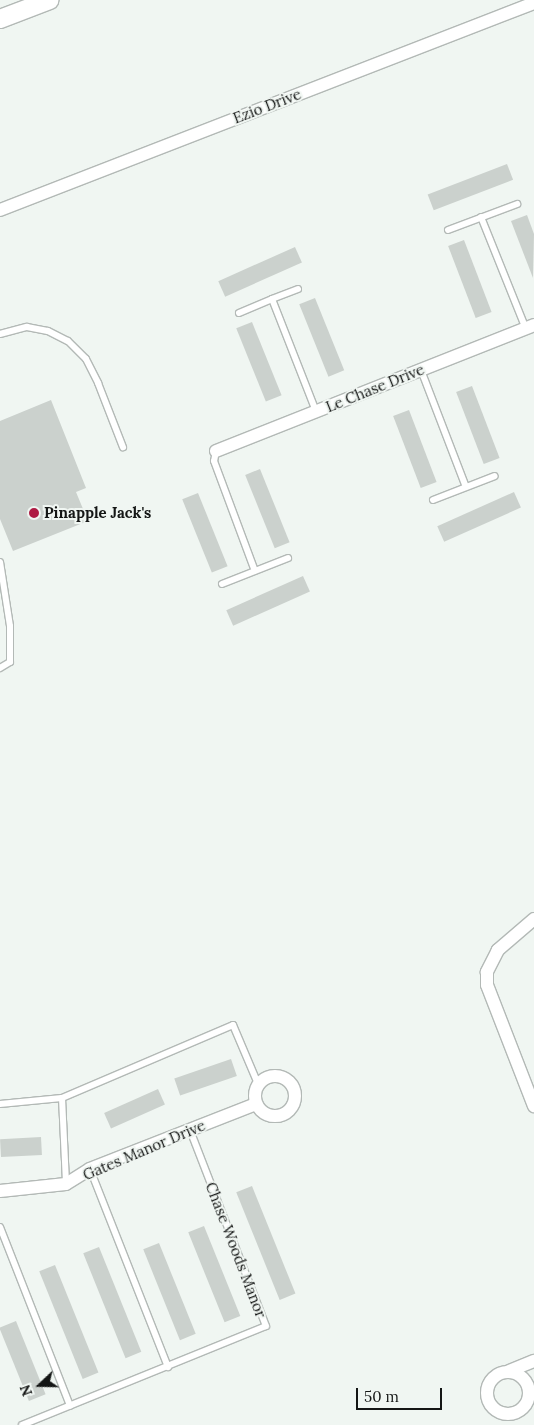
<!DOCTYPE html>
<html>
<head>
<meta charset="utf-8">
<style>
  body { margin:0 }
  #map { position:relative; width:534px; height:1425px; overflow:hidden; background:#f0f6f2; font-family:Lora,serif }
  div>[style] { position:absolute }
  .building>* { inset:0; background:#cbd1cd; transform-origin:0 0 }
  .roads { filter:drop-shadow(1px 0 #b3b9b6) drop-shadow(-1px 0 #b3b9b6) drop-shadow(0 1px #b3b9b6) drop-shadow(0 -1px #b3b9b6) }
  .lane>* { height:6px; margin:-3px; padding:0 3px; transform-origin:3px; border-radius:3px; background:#fff }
  .street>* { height:12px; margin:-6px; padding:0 6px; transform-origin:6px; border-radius:6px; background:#fff }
  .street>.ring { margin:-6px; padding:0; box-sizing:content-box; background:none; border:12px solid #fff; border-radius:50% }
  .secondary>* { height:18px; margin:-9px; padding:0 9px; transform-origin:9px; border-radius:9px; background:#fff }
  .dots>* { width:14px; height:14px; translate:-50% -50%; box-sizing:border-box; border:2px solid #f0f6f2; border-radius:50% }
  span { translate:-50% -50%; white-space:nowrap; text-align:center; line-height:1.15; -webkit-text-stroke:4px #f0f6f2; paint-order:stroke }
  .street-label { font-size:15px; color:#141615 }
  .poi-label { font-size:15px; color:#141615; font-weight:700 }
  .left { translate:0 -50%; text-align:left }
  .north { position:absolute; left:15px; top:1360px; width:50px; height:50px; -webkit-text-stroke:4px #f0f6f2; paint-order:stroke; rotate:249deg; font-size:14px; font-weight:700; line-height:20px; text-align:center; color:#141615 }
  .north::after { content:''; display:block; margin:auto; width:18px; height:22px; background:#141615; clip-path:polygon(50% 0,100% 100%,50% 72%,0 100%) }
  .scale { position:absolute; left:356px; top:1388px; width:86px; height:22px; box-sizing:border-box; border:2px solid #141615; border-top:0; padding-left:6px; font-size:15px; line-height:18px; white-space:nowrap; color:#141615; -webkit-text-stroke:4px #f0f6f2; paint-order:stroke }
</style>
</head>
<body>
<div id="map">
  <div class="building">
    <i style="left:507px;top:164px;width:17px;height:85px;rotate:69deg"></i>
    <i style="clip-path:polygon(527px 215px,534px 234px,533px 278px,511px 221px)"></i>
    <i style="left:464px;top:240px;width:77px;height:17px;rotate:69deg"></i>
    <i style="left:295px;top:247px;width:17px;height:84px;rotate:66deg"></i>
    <i style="left:315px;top:298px;width:78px;height:17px;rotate:68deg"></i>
    <i style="left:252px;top:322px;width:79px;height:17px;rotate:68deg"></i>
    <i style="left:472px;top:386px;width:77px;height:17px;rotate:69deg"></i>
    <i style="clip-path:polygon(51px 400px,86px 488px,76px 492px,88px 521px,13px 551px,0 519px,0 421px)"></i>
    <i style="left:409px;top:410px;width:77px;height:17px;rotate:69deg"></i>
    <i style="left:260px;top:469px;width:79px;height:16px;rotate:68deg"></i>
    <i style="left:514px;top:492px;width:17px;height:84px;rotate:66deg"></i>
    <i style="left:198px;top:493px;width:79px;height:17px;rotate:68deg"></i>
    <i style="left:303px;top:576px;width:17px;height:84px;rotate:66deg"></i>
    <i style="left:231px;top:1059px;width:18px;height:60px;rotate:71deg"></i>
    <i style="left:158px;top:1089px;width:17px;height:59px;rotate:66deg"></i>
    <i style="left:41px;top:1137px;width:18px;height:41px;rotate:87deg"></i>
    <i style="left:252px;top:1186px;width:116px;height:17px;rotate:68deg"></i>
    <i style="left:204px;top:1226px;width:97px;height:17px;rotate:68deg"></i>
    <i style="left:159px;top:1243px;width:98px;height:17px;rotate:68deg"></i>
    <i style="left:99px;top:1247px;width:113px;height:17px;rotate:68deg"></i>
    <i style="left:55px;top:1265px;width:116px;height:17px;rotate:68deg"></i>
    <i style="left:16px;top:1321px;width:79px;height:18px;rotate:68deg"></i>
  </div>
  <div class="roads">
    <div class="lane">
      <i style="left:481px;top:217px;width:121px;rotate:68.1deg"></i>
      <i style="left:448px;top:230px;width:74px;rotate:-20.6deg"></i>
      <i style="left:298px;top:289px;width:28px;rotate:159deg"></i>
      <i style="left:272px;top:299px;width:120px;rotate:68.6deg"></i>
      <i style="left:239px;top:313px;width:36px;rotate:-23deg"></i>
      <i style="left:0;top:334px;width:28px;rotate:-15deg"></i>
      <i style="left:27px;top:327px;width:21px;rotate:11deg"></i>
      <i style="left:48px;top:331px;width:22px;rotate:27deg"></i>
      <i style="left:68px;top:341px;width:25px;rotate:45deg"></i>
      <i style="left:86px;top:359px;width:27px;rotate:63deg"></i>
      <i style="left:98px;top:383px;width:69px;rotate:68.7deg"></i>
      <i style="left:421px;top:370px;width:125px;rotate:69deg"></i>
      <i style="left:216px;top:451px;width:10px;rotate:101deg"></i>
      <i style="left:214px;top:461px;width:117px;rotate:69.6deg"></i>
      <i style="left:433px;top:500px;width:66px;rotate:-21.2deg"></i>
      <i style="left:0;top:562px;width:65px;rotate:81.1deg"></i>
      <i style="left:10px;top:626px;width:36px;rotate:90deg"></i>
      <i style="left:10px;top:662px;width:12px;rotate:149deg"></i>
      <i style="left:222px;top:584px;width:71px;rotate:-21.5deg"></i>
      <i style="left:62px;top:1098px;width:186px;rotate:-23.1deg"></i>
      <i style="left:233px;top:1025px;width:64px;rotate:67deg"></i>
      <i style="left:0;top:1104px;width:62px;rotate:-5.5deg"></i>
      <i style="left:62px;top:1098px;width:86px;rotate:87.3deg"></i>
      <i style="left:90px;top:1169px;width:213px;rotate:68.5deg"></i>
      <i style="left:0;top:1227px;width:192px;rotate:68.6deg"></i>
      <i style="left:22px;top:1425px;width:263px;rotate:-22.1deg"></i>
      <i style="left:266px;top:1326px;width:210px;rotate:-111.2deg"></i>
    </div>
    <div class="street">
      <i style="left:0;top:210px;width:573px;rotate:-21.19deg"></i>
      <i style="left:216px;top:451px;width:342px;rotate:-21.6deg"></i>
      <i style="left:534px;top:919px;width:48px;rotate:139.3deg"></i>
      <i style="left:498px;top:950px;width:25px;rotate:117deg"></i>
      <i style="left:487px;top:972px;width:13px;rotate:90deg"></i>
      <i style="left:487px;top:985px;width:130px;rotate:68.8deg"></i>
      <i class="ring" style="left:255px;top:1076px;width:28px;height:28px"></i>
      <i style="left:0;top:1191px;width:66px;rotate:-6.1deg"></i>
      <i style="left:66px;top:1184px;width:28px;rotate:-32deg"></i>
      <i style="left:90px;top:1169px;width:178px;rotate:-21.4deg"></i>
      <i style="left:509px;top:1371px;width:27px;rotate:-22deg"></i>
      <i class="ring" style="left:487px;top:1372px;width:30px;height:30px"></i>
    </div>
    <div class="secondary">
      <i style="left:0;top:19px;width:53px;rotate:-20.8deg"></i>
    </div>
  </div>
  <div class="dots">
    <i style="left:34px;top:513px;background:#ae1a43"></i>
  </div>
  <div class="street-label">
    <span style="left:267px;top:106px;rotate:-21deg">Ezio Drive</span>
    <span style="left:375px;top:388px;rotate:-22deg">Le Chase Drive</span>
    <span style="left:144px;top:1150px;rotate:-23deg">Gates Manor Drive</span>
    <span style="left:236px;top:1250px;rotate:69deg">Chase Woods Manor</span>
  </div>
  <div class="poi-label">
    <span class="left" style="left:44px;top:513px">Pinapple Jack's</span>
  </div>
  <div class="north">N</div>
  <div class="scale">50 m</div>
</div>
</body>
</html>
